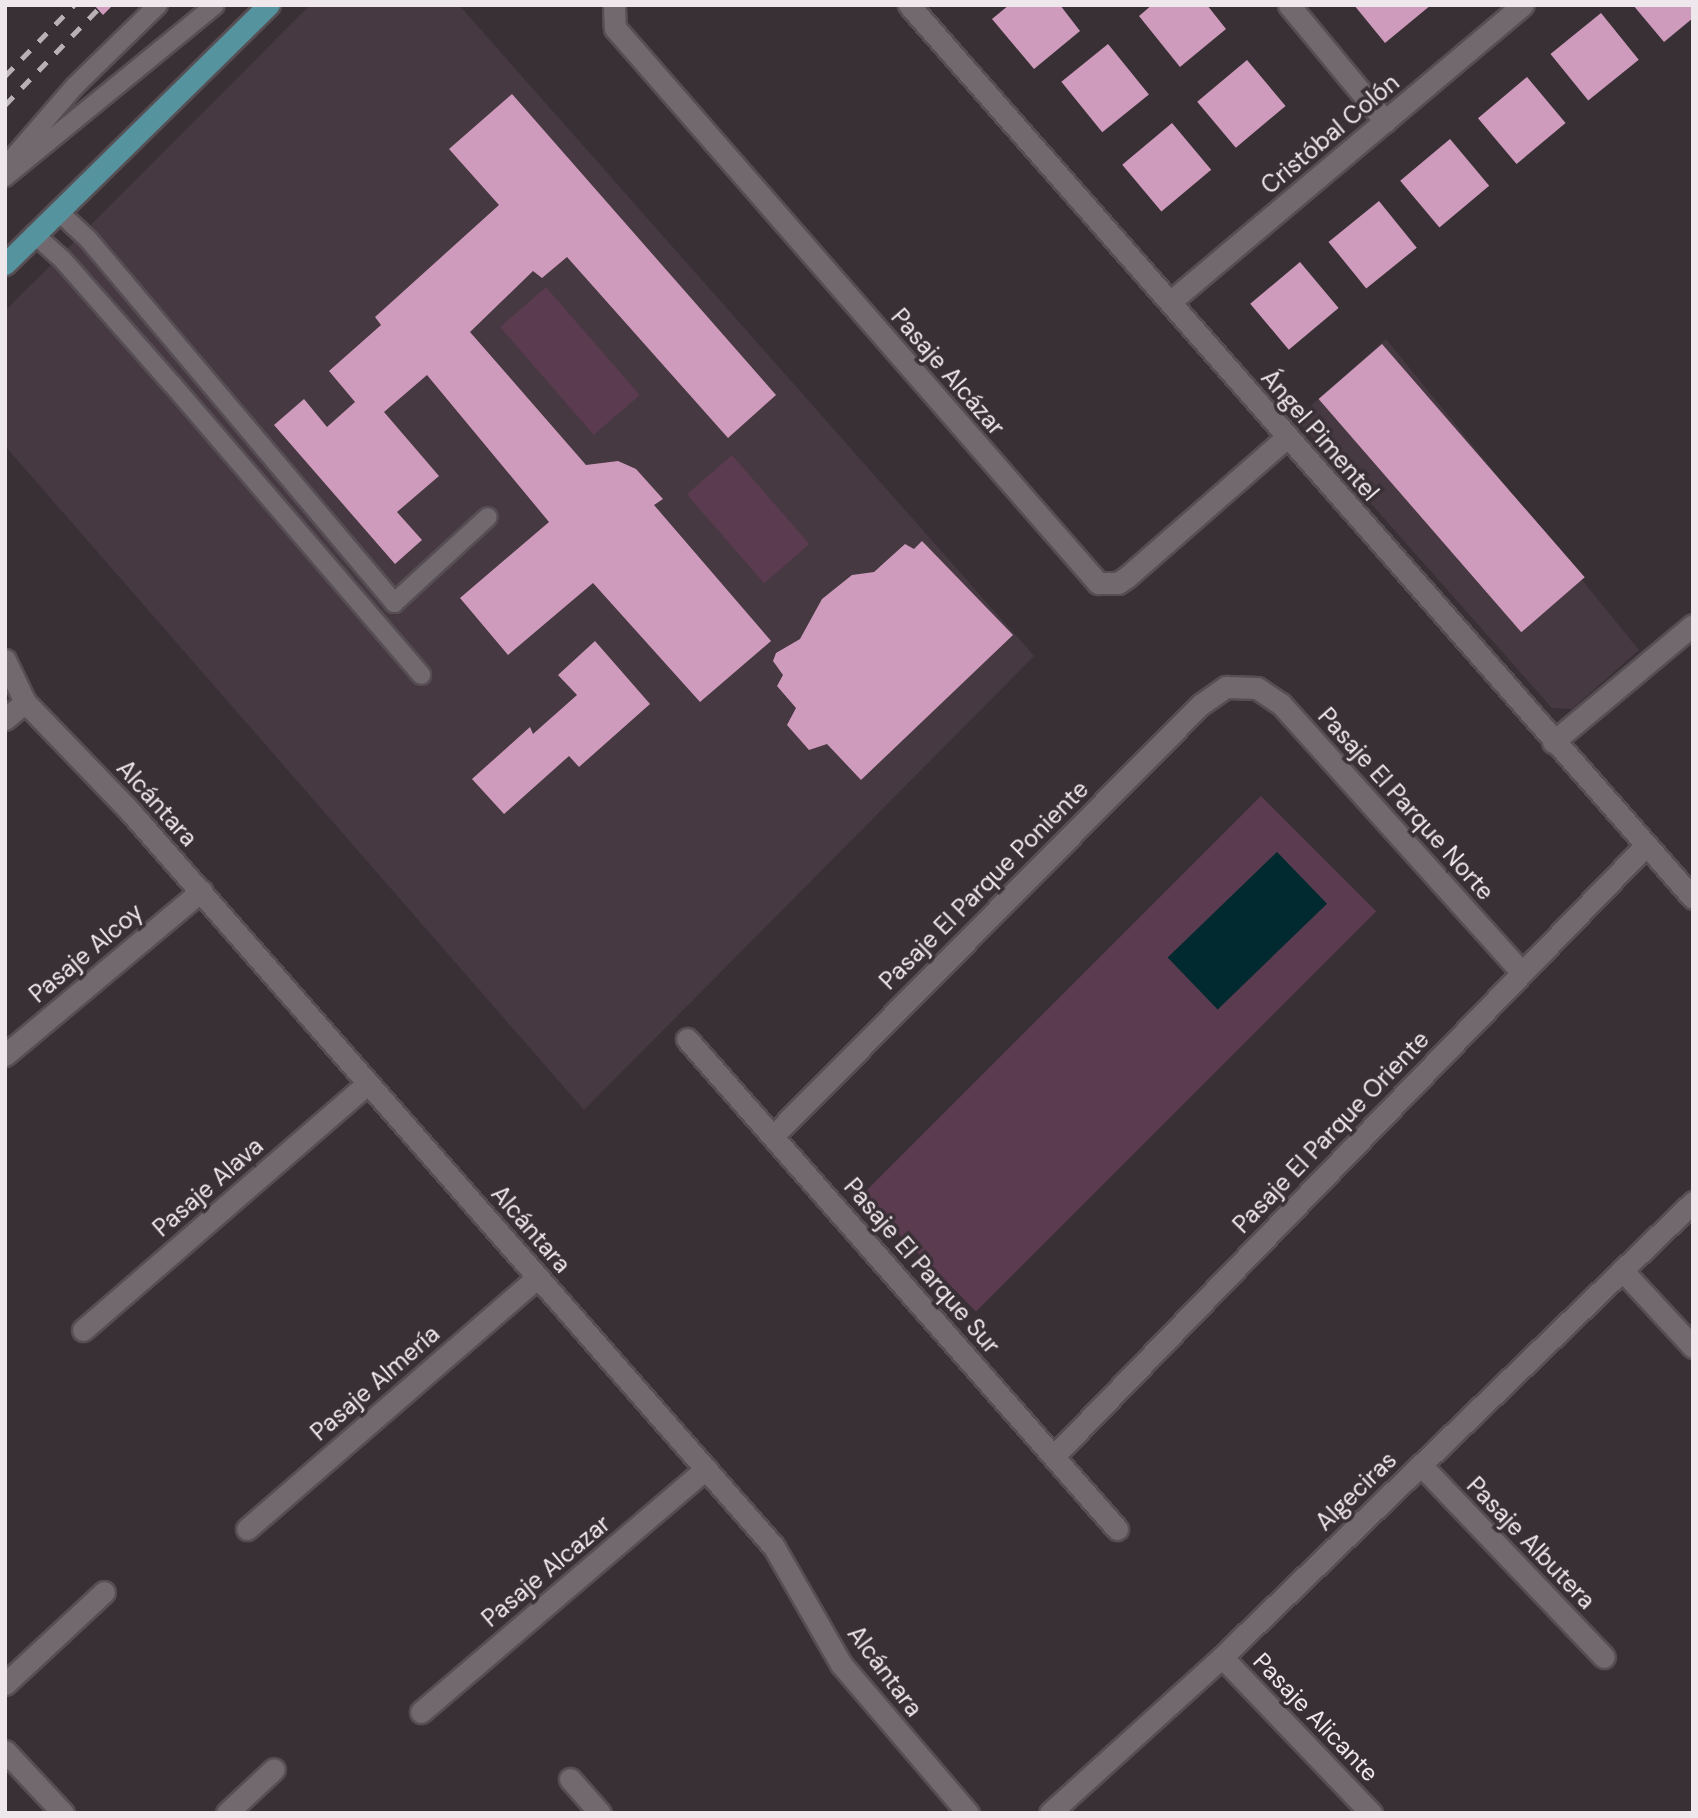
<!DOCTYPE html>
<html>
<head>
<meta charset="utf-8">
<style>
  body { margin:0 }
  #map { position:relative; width:1698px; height:1818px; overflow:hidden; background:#393035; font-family:"DM Sans",sans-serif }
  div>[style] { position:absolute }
  .built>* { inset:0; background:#463941 }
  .green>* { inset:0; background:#5a3b4f; transform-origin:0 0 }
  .water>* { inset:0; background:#002a2f; transform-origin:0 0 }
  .building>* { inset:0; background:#cf9bbc; transform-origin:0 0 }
  .roads { filter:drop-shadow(2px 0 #564e53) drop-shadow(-2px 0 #564e53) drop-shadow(0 2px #564e53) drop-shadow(0 -2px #564e53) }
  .lane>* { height:18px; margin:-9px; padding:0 9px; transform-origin:9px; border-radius:9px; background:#72696f }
  .street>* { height:21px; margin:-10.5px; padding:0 10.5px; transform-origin:10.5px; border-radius:10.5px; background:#72696f }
  .secondary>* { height:21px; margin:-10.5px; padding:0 10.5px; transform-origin:10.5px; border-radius:10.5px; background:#72696f }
  .primary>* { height:21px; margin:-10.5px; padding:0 10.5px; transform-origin:10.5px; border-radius:10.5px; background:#55949f }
  .rail>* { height:5px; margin-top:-2.5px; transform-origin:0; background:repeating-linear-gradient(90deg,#b7b0b4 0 12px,transparent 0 24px) }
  span { translate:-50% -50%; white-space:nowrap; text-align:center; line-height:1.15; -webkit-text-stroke:7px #393035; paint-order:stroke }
  .street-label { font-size:24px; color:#eee8ec }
  .frame { position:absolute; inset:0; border:7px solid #eee8ec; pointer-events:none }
</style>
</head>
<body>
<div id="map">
  <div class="built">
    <i style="clip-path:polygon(310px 5px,459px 5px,1034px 656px,584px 1110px,5px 446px,5px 311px)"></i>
    <i style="clip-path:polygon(1386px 339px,1639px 650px,1572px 709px,1552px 708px,1296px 419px)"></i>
  </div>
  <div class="green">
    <i style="left:546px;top:287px;width:143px;height:61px;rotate:49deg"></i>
    <i style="left:732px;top:455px;width:118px;height:60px;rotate:49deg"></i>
    <i style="left:1261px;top:796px;width:163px;height:566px;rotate:45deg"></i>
  </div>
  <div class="water">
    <i style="left:1277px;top:852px;width:72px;height:152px;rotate:46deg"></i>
  </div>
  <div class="building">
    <i style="clip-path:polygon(94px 5px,113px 5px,103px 15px)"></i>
    <i style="clip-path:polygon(1009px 5px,1060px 5px,1080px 31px,1034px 69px,992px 19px)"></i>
    <i style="clip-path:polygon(1152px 5px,1207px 5px,1226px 29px,1180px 67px,1139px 16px)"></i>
    <i style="clip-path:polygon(1354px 5px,1431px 5px,1385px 43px)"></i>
    <i style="clip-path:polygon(1633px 5px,1693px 5px,1693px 18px,1664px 42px)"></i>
    <i style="left:1601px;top:13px;width:60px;height:65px;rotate:51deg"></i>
    <i style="left:1108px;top:44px;width:65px;height:60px;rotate:51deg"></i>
    <i style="left:1247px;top:60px;width:60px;height:65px;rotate:50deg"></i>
    <i style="left:1527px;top:77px;width:60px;height:64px;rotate:50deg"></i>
    <i style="clip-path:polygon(512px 94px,776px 395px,728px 438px,567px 257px,542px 278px,533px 271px,470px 332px,586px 465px,618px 461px,636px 469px,663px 499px,654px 505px,771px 641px,700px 702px,593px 583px,508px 655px,460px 598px,549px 522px,427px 375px,384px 412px,439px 476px,397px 512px,422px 540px,395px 564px,274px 425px,304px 399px,327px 427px,355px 402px,329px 371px,381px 325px,375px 317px,499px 205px,449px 149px)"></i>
    <i style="left:1172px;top:123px;width:61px;height:65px;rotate:50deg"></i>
    <i style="left:1450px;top:139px;width:61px;height:65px;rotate:50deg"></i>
    <i style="left:1379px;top:201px;width:60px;height:65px;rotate:51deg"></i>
    <i style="left:1300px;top:262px;width:60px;height:65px;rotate:50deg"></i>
    <i style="left:1382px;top:344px;width:309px;height:84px;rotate:49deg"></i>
    <i style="clip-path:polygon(922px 541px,1013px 635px,861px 780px,827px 744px,809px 750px,787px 725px,796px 708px,777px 686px,783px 675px,773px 661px,776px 653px,800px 639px,822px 599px,852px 575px,874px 572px,905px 544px,914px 549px)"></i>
    <i style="clip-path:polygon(595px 641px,650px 704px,579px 767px,569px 756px,504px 814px,472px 779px,530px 727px,533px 734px,577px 695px,558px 675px)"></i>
  </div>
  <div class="roads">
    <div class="lane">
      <i style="left:5px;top:167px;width:107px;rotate:-49.2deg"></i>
      <i style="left:75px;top:86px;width:116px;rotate:-44.3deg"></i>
      <i style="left:5px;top:177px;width:271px;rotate:-39.3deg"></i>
      <i style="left:58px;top:211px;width:41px;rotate:43deg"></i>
      <i style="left:88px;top:239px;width:476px;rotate:49.9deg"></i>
      <i style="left:394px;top:603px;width:127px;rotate:-42.5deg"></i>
      <i style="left:34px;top:234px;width:38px;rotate:42deg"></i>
      <i style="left:62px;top:259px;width:167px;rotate:48.7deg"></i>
      <i style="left:172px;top:384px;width:383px;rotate:49.4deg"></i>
    </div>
    <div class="street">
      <i style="left:614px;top:5px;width:23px;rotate:88deg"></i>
      <i style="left:615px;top:28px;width:736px;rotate:48.97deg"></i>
      <i style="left:1098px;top:583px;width:20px"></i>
      <i style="left:1118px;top:583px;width:11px;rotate:-34deg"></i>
      <i style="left:1127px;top:577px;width:213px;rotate:-41.2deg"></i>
      <i style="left:1289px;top:5px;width:151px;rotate:50.4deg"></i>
      <i style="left:1170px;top:302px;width:461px;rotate:-40.1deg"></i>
      <i style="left:5px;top:660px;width:47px;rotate:64.5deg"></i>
      <i style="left:25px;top:702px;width:149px;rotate:46.1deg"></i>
      <i style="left:128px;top:809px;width:981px;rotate:48.8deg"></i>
      <i style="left:774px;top:1547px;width:135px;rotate:60.2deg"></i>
      <i style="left:841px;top:1664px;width:196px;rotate:49.6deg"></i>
      <i style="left:5px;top:719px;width:26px;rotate:-40deg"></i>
      <i style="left:1553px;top:742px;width:182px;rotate:-39.9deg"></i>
      <i style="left:687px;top:1039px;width:652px;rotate:48.73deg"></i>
      <i style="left:5px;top:1055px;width:256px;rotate:-39.9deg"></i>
      <i style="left:773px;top:1136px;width:607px;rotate:-45.27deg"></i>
      <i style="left:1200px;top:705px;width:32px;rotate:-35deg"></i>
      <i style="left:1226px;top:687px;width:31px;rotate:2deg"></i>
      <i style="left:1257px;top:688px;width:29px;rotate:34deg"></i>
      <i style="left:1281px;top:704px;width:361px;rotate:48.1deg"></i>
      <i style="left:1622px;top:1270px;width:105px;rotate:47.3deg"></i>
      <i style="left:83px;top:1330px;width:377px;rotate:-40.9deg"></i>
      <i style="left:1054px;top:1456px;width:851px;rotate:-45.9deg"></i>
      <i style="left:1421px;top:1465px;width:265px;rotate:46.4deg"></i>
      <i style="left:247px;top:1529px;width:385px;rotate:-40.9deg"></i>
      <i style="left:1222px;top:1657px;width:216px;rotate:46.3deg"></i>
      <i style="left:5px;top:1684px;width:135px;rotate:-42.9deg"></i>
      <i style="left:421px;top:1712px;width:375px;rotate:-40.5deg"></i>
      <i style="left:570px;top:1779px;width:45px;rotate:48.6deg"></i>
      <i style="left:227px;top:1813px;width:64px;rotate:-43.1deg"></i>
      <i style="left:1050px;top:1813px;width:232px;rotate:-42.2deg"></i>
      <i style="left:1222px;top:1657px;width:655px;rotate:-44.01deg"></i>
    </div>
    <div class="secondary">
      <i style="left:909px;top:5px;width:1188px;rotate:48.72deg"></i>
      <i style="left:5px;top:1751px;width:85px;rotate:46.9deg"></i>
    </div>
    <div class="primary">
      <i style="left:5px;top:264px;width:370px;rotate:-44.5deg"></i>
    </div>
  </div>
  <div class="rail">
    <i style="left:5px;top:76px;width:99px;rotate:-45.8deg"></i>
    <i style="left:5px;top:105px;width:139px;rotate:-45.9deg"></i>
  </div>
  <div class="street-label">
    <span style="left:1330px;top:134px;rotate:-40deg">Cristóbal Colón</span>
    <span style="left:948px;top:372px;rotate:49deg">Pasaje Alcázar</span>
    <span style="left:1320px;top:435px;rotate:49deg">Ángel Pimentel</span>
    <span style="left:157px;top:803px;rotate:48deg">Alcántara</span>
    <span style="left:1406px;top:804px;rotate:48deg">Pasaje El Parque Norte</span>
    <span style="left:984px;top:885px;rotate:-45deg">Pasaje El Parque Poniente</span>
    <span style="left:86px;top:953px;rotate:-40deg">Pasaje Alcoy</span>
    <span style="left:1331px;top:1132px;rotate:-46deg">Pasaje El Parque Oriente</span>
    <span style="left:208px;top:1187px;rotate:-41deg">Pasaje Alava</span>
    <span style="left:531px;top:1229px;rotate:49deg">Alcántara</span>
    <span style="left:922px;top:1266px;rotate:49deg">Pasaje El Parque Sur</span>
    <span style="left:375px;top:1383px;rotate:-41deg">Pasaje Almería</span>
    <span style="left:1356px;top:1491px;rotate:-44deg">Algeciras</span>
    <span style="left:1531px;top:1543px;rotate:46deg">Pasaje Albutera</span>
    <span style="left:546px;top:1571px;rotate:-40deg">Pasaje Alcazar</span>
    <span style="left:885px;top:1671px;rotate:53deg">Alcántara</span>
    <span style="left:1316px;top:1717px;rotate:46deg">Pasaje Alicante</span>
  </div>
  <div class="frame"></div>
</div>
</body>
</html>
